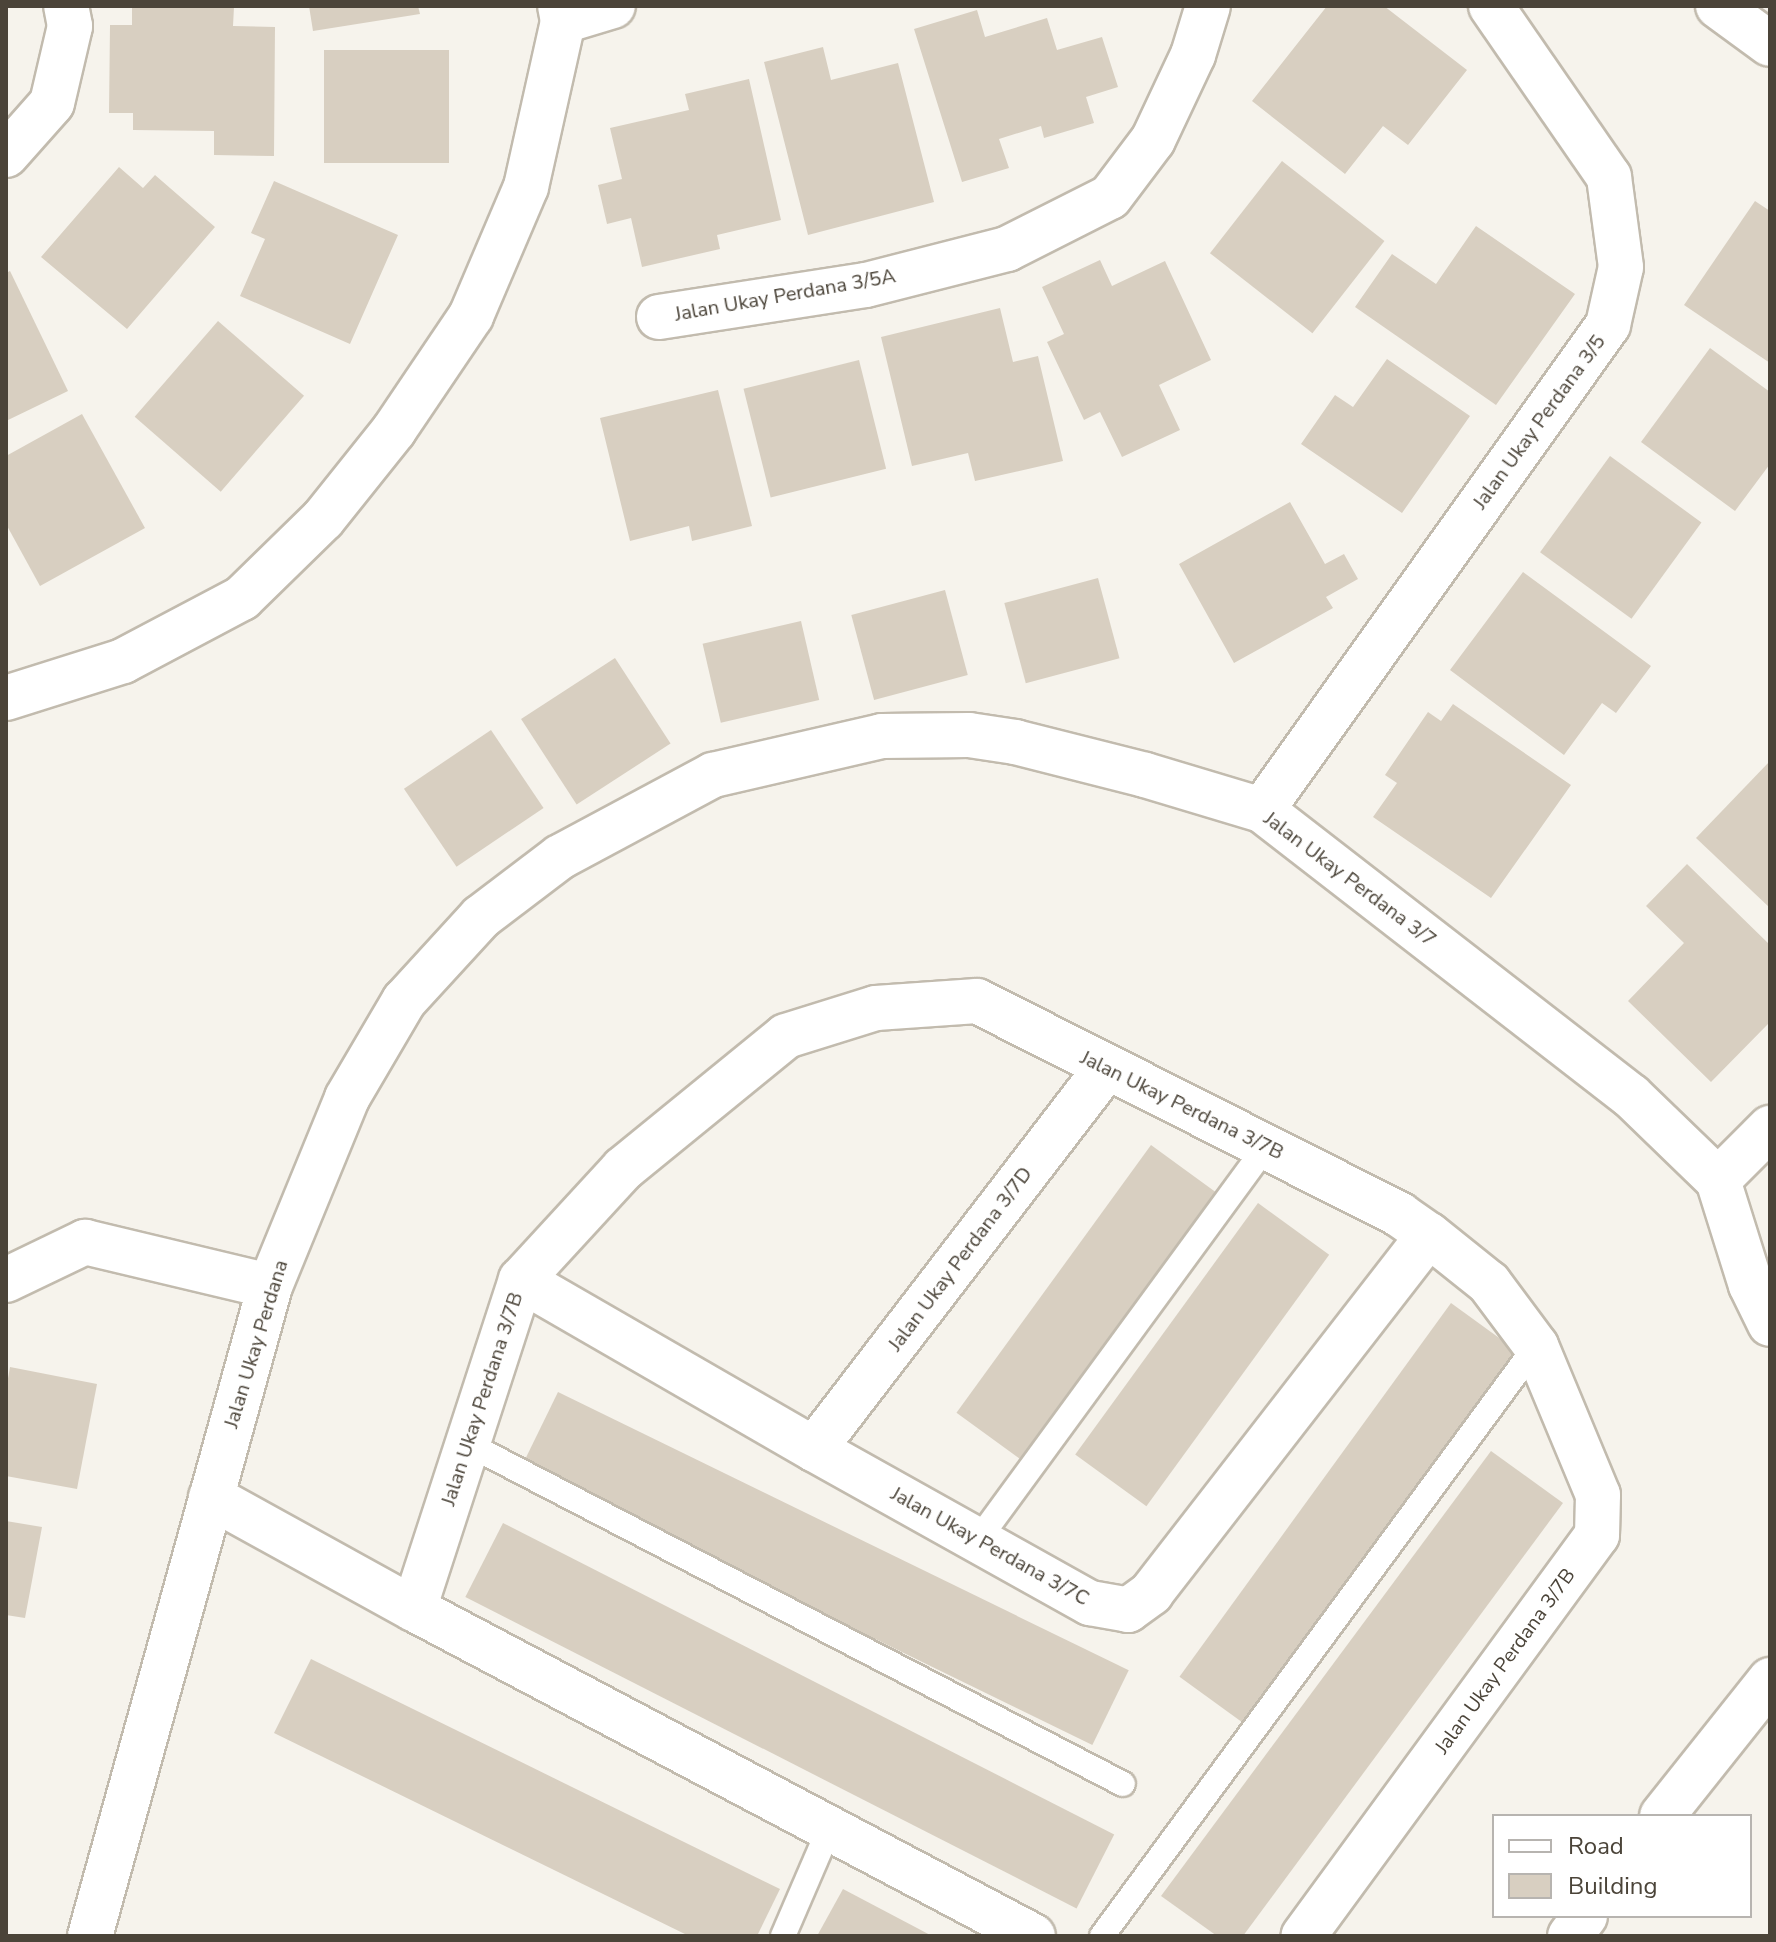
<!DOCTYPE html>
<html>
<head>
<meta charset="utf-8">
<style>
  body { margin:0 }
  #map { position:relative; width:1776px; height:1942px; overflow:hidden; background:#f6f3ec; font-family:"Nunito Sans",sans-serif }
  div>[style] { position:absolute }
  .building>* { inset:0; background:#d8cfc1; transform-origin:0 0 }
  .roads { filter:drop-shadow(2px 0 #c2bbae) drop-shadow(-2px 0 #c2bbae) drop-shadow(0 2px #c2bbae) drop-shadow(0 -2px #c2bbae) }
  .service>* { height:24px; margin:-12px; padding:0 12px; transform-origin:12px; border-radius:12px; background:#fff }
  .minor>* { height:44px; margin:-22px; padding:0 22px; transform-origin:22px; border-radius:22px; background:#fff }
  span { translate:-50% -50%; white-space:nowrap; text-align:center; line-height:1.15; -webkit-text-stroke:6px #fff; paint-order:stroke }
  .street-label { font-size:20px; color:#4b4439 }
  .frame { position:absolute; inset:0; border:8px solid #4b4439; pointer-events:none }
  .legend { position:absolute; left:1492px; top:1814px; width:260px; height:104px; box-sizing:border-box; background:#fff; border:2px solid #b7b4b0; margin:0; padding:10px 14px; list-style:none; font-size:24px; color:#4b4439 }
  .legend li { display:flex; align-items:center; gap:16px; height:40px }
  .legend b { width:40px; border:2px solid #b7b4b0 }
</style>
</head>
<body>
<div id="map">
  <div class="building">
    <i style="clip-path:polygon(132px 6px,234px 7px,233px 26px,275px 27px,274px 156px,214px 155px,214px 131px,133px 130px,133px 113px,109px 113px,110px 25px,132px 25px)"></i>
    <i style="clip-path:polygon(309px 6px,418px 6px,420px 14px,313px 31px)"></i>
    <i style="clip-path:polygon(1327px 6px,1384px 6px,1467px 70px,1408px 145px,1383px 126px,1345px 174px,1252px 101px)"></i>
    <i style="clip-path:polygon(977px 10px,985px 37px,1047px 18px,1057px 50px,1102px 37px,1118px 87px,1086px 97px,1094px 123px,1044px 138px,1041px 126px,999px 139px,1009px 168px,962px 182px,914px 29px)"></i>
    <i style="clip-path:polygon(823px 47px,831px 80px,898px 63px,934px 202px,808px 235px,764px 62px)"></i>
    <i style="left:324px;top:50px;width:125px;height:113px"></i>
    <i style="clip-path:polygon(749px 79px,781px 220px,717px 235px,720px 249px,642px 267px,631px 218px,607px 224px,598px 185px,622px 179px,610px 128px,689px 110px,685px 94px)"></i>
    <i style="left:1282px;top:161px;width:130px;height:117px;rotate:38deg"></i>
    <i style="clip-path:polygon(119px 167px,143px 188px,155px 175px,215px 227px,127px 329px,41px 257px)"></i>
    <i style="clip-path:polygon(274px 181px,398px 235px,350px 344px,240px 296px,265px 239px,251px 233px)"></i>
    <i style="clip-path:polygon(1755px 201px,1770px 211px,1770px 363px,1684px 305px)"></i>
    <i style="clip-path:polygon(1476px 226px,1575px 294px,1496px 405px,1355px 307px,1392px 254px,1436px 284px)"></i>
    <i style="clip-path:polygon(1100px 260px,1112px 286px,1165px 261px,1211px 360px,1159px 385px,1180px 430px,1122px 457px,1100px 412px,1084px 420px,1047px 342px,1064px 334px,1042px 287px)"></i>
    <i style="clip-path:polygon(10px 271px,68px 391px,6px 421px,6px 273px)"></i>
    <i style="clip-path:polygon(1000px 308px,1013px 362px,1038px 356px,1063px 461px,975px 481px,968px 453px,912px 466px,881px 337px)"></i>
    <i style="left:218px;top:321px;width:114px;height:127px;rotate:41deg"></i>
    <i style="clip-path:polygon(1710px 348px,1770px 392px,1770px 464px,1735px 511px,1641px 442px)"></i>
    <i style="clip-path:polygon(1387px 359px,1470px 416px,1402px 513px,1301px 444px,1335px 395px,1353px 407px)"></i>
    <i style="left:859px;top:360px;width:112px;height:119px;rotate:76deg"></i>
    <i style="clip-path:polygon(718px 390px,752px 526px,692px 541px,689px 526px,630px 541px,600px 418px)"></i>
    <i style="clip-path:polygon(82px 414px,145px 528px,40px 586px,6px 524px,6px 456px)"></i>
    <i style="left:1610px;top:456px;width:113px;height:119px;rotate:36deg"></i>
    <i style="clip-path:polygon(1290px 502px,1325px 564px,1344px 554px,1358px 579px,1326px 597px,1333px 608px,1234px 663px,1179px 564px)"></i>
    <i style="clip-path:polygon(1523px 572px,1651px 666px,1616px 713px,1602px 703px,1564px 755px,1450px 670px)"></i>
    <i style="left:1098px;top:578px;width:83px;height:97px;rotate:75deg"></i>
    <i style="left:945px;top:590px;width:88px;height:97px;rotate:75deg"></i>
    <i style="left:801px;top:621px;width:81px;height:101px;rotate:77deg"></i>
    <i style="left:615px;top:658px;width:102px;height:112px;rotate:57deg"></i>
    <i style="clip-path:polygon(1453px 704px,1571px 785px,1491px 898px,1373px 817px,1397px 783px,1385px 775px,1428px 712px,1441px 721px)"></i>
    <i style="left:491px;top:730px;width:94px;height:105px;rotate:56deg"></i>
    <i style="clip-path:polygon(1770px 761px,1770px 908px,1696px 838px)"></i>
    <i style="clip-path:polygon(1687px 864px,1770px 945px,1770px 1026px,1768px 1024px,1711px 1082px,1628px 1001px,1684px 943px,1646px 906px)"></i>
    <i style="left:1151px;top:1145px;width:87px;height:331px;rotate:36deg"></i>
    <i style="left:1258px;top:1203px;width:88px;height:311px;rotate:36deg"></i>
    <i style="left:1451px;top:1303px;width:92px;height:462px;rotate:36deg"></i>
    <i style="clip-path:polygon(10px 1367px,97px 1384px,77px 1489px,6px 1476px,6px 1390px)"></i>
    <i style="left:558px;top:1392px;width:635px;height:83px;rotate:26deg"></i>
    <i style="clip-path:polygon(1491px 1451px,1563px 1503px,1243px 1936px,1217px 1936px,1161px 1896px)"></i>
    <i style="clip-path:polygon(6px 1521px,42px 1527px,25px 1618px,6px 1615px)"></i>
    <i style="left:503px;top:1523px;width:686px;height:83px;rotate:27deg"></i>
    <i style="clip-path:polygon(311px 1659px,780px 1889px,757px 1936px,689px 1936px,274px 1733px)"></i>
    <i style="clip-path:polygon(843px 1889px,917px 1928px,932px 1936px,817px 1936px)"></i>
  </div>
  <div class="roads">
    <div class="service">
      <i style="left:466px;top:1443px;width:740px;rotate:27.43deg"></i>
      <i style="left:978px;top:1540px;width:487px;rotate:-53.8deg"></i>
      <i style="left:783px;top:1936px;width:119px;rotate:-66.7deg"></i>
      <i style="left:1102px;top:1936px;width:732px;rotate:-53.66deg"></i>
    </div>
    <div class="minor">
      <i style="left:1718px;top:6px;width:64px;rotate:36.2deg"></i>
      <i style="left:563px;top:21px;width:52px;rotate:-16.7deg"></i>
      <i style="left:6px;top:155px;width:69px;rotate:-48.5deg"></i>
      <i style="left:52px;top:103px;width:79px;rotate:-76.8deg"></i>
      <i style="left:70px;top:26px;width:20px;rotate:-101deg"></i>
      <i style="left:659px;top:317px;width:209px;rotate:-8.8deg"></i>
      <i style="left:866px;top:285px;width:146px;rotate:-14.3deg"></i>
      <i style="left:1007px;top:249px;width:115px;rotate:-26.8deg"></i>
      <i style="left:1110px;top:197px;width:71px;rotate:-53deg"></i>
      <i style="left:1153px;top:140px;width:94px;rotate:-64.8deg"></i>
      <i style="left:1193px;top:55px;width:51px;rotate:-73deg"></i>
      <i style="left:6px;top:698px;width:123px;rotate:-17.5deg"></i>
      <i style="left:123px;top:661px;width:135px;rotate:-27.9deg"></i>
      <i style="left:242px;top:598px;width:113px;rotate:-44.3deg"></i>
      <i style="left:323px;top:519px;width:114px;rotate:-51.4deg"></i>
      <i style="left:394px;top:430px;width:138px;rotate:-56deg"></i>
      <i style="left:471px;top:316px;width:140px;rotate:-66.9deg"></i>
      <i style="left:526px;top:187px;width:170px;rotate:-77.4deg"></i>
      <i style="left:563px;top:21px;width:15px;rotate:-101deg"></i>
      <i style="left:1262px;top:810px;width:596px;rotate:-54.5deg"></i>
      <i style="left:1608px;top:325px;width:59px;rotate:-77.4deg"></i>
      <i style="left:1621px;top:267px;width:91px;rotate:-97.6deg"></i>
      <i style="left:1609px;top:177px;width:208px;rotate:-124.6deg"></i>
      <i style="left:1718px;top:1180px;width:74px;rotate:-45deg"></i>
      <i style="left:6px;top:1280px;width:88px;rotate:-25.7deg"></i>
      <i style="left:85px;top:1242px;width:190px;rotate:13.4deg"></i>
      <i style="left:521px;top:1280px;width:338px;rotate:30deg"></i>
      <i style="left:814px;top:1449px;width:316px;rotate:29.2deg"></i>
      <i style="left:1090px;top:1603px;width:39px;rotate:10deg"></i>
      <i style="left:1128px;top:1610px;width:29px;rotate:-36deg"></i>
      <i style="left:1151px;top:1593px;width:453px;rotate:-52.2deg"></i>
      <i style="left:814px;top:1449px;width:480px;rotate:-52.5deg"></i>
      <i style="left:211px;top:1497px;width:232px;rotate:28.9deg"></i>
      <i style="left:414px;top:1609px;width:700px;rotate:27.85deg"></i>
      <i style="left:414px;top:1609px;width:346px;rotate:-72deg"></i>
      <i style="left:521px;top:1280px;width:151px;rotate:-47.4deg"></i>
      <i style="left:623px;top:1169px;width:210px;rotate:-39.2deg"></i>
      <i style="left:786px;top:1036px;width:94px;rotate:-17.3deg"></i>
      <i style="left:876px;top:1008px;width:101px;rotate:-4deg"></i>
      <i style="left:977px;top:1001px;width:474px;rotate:26.8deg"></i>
      <i style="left:1400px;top:1215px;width:35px;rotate:35deg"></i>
      <i style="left:1429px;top:1235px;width:77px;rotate:38.7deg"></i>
      <i style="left:1489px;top:1283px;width:79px;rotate:53.3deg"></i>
      <i style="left:1536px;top:1346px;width:161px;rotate:67.4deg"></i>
      <i style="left:1598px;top:1495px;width:40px;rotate:91.4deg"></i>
      <i style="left:1597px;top:1535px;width:497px;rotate:126.2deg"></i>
      <i style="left:1662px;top:1816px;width:174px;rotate:-51.5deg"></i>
      <i style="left:90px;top:1936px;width:674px;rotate:-74.52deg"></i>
      <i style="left:270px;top:1286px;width:203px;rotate:-67.7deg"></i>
      <i style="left:347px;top:1098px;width:113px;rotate:-59.6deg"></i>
      <i style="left:404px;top:1001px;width:114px;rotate:-47.5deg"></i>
      <i style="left:481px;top:917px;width:99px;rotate:-37.2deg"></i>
      <i style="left:560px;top:857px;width:174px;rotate:-28.2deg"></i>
      <i style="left:713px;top:775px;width:173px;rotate:-13deg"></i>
      <i style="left:882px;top:736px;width:87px;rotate:-0.7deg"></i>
      <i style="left:969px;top:735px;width:47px;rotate:8.7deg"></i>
      <i style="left:1015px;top:742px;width:134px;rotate:14.2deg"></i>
      <i style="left:1145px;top:775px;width:122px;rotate:16.7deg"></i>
      <i style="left:1262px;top:810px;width:467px;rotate:37.8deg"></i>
      <i style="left:1631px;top:1096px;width:121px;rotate:44deg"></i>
      <i style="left:1718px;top:1180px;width:110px;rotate:72.6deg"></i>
      <i style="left:1751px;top:1285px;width:43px;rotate:64deg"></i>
      <i style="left:1570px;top:1936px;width:25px;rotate:-53deg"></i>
    </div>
  </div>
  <div class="street-label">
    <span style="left:785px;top:295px;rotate:-10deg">Jalan Ukay Perdana 3/5A</span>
    <span style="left:1539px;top:422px;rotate:-54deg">Jalan Ukay Perdana 3/5</span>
    <span style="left:1350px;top:879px;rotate:37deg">Jalan Ukay Perdana 3/7</span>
    <span style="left:1182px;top:1105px;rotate:26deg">Jalan Ukay Perdana 3/7B</span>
    <span style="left:960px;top:1259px;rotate:-53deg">Jalan Ukay Perdana 3/7D</span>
    <span style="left:256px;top:1344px;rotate:-73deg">Jalan Ukay Perdana</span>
    <span style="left:482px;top:1399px;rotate:-72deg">Jalan Ukay Perdana 3/7B</span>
    <span style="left:990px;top:1546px;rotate:29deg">Jalan Ukay Perdana 3/7C</span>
    <span style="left:1505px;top:1661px;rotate:-54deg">Jalan Ukay Perdana 3/7B</span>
  </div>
  <div class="frame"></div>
  <ul class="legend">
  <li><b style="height:10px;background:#fff"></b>Road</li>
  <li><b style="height:22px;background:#d8cfc1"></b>Building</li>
  </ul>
</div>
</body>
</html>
